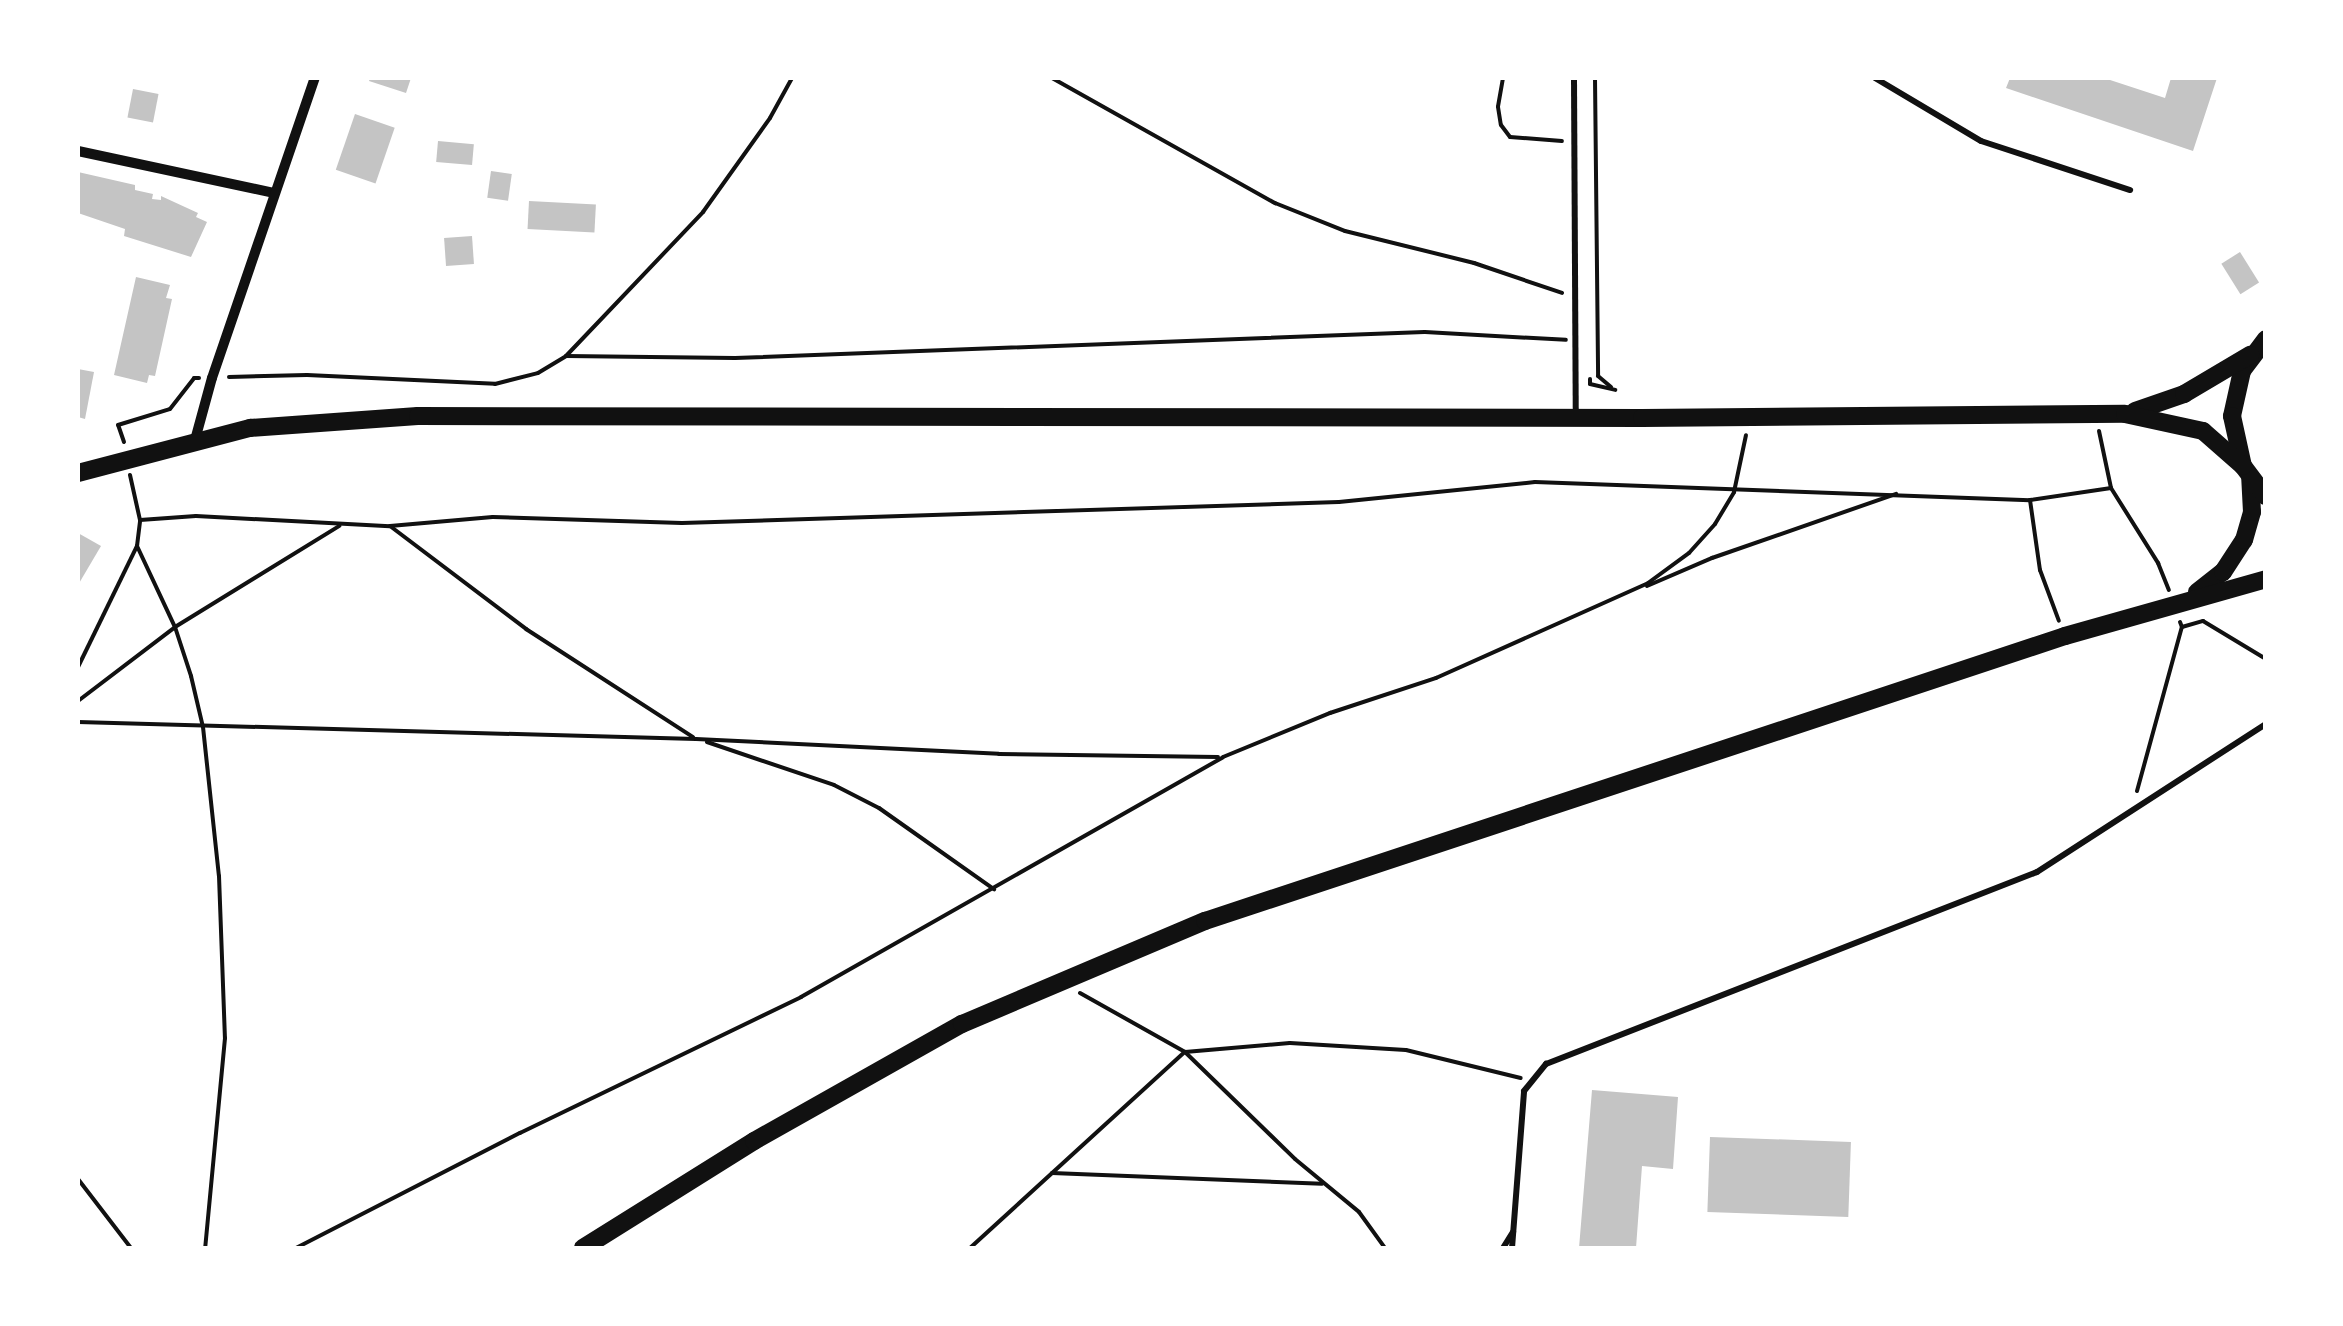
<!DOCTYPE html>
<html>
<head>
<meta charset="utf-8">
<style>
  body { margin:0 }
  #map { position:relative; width:2343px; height:1326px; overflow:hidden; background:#fff; font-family:"Fira Sans Condensed",sans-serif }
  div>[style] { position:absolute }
  .building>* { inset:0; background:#c4c4c4; transform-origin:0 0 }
  .path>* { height:4px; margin:-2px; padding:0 2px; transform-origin:2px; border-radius:2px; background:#111 }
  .service>* { height:6px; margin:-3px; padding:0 3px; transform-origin:3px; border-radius:3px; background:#111 }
  .minor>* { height:10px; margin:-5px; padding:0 5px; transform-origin:5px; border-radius:5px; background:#111 }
  .secondary>* { height:18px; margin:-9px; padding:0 9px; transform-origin:9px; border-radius:9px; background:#111 }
  .primary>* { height:18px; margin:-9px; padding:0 9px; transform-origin:9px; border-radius:9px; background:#111 }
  span { translate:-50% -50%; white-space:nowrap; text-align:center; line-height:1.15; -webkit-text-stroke:8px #fff; paint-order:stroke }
  .frame { position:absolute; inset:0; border:80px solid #fff; pointer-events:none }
</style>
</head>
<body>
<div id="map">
  <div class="building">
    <i style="clip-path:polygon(370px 78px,411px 78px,406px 93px,369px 81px)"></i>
    <i style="clip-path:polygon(2010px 78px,2104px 78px,2165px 98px,2171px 78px,2217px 78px,2193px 151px,2006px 88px)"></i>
    <i style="left:133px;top:89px;width:26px;height:29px;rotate:11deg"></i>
    <i style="left:355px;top:114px;width:42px;height:59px;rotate:19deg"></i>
    <i style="left:438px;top:141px;width:36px;height:21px;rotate:5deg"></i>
    <i style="left:491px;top:171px;width:21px;height:27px;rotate:8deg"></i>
    <i style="clip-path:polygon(78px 172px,135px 185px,135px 190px,153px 194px,152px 199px,161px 200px,161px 196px,198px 213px,196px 217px,207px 222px,191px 257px,124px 236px,125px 229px,78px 213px)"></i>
    <i style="left:529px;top:201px;width:67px;height:28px;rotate:3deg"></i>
    <i style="left:472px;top:236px;width:28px;height:28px;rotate:86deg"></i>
    <i style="left:2240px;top:252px;width:36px;height:22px;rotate:58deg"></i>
    <i style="clip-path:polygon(136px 277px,170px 285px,166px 298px,172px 299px,155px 376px,149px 375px,147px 383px,114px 375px)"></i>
    <i style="clip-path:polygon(78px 369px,94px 372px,85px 419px,78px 417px)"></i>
    <i style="clip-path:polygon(78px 533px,101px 546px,78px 585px)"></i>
    <i style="clip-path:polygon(1592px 1090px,1678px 1097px,1673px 1169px,1642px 1166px,1636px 1248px,1579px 1248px)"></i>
    <i style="left:1710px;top:1137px;width:141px;height:75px;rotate:2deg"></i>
  </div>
  <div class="path">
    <i style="left:1052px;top:78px;width:256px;rotate:29.3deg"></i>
    <i style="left:1275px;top:203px;width:75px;rotate:21.8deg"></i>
    <i style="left:1345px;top:231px;width:133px;rotate:13.9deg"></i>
    <i style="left:1474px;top:263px;width:93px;rotate:18.8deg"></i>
    <i style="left:1503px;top:78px;width:29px;rotate:100deg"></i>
    <i style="left:1498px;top:107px;width:18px;rotate:81deg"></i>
    <i style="left:1501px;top:125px;width:15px;rotate:53deg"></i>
    <i style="left:1510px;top:137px;width:52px;rotate:4.4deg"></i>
    <i style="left:1595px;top:78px;width:298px;rotate:89.4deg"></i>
    <i style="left:1598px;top:376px;width:17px;rotate:40deg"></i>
    <i style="left:566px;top:356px;width:199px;rotate:-46.4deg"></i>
    <i style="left:703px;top:212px;width:115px;rotate:-54.5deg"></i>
    <i style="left:770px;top:118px;width:46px;rotate:-61.2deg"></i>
    <i style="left:229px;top:377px;width:78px;rotate:-1.5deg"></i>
    <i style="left:307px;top:375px;width:188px;rotate:2.7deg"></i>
    <i style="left:495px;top:384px;width:44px;rotate:-14.3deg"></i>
    <i style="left:538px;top:373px;width:33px;rotate:-31deg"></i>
    <i style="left:566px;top:356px;width:169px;rotate:0.7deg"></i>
    <i style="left:735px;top:358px;width:690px;rotate:-2.16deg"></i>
    <i style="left:1425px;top:332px;width:141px;rotate:3.2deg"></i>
    <i style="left:1590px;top:379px;width:5px;rotate:90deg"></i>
    <i style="left:1590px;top:384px;width:26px;rotate:13deg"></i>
    <i style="left:2099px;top:431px;width:58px;rotate:78.1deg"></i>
    <i style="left:2111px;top:488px;width:89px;rotate:57.9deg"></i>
    <i style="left:2158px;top:563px;width:29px;rotate:68deg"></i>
    <i style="left:124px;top:442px;width:18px;rotate:-109deg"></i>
    <i style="left:118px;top:425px;width:54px;rotate:-17.1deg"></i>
    <i style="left:170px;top:409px;width:39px;rotate:-52deg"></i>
    <i style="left:194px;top:378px;width:5px"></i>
    <i style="left:130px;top:475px;width:46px;rotate:77.5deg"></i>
    <i style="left:140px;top:520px;width:56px;rotate:-4.1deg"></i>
    <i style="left:196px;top:516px;width:194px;rotate:3deg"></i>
    <i style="left:390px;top:526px;width:103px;rotate:-5deg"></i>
    <i style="left:493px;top:517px;width:189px;rotate:1.8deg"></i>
    <i style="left:682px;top:523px;width:657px;rotate:-1.83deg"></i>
    <i style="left:1339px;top:502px;width:197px;rotate:-5.8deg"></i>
    <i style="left:1535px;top:482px;width:495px;rotate:2.1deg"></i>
    <i style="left:2030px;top:500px;width:82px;rotate:-8.4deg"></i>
    <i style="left:2030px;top:500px;width:71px;rotate:81.9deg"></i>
    <i style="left:2040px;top:570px;width:54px;rotate:69.6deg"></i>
    <i style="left:390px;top:526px;width:171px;rotate:37.1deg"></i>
    <i style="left:526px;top:629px;width:199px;rotate:32.9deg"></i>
    <i style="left:137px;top:546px;width:89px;rotate:64.9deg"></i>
    <i style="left:175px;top:627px;width:52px;rotate:71.9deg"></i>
    <i style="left:191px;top:676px;width:52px;rotate:76.8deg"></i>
    <i style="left:203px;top:727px;width:150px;rotate:83.9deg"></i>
    <i style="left:219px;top:876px;width:162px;rotate:87.9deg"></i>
    <i style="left:225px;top:1038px;width:211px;rotate:95.4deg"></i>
    <i style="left:1647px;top:586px;width:71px;rotate:-23.3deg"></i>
    <i style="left:1712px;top:558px;width:195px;rotate:-19.2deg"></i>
    <i style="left:2180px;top:622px;width:5px;rotate:68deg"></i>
    <i style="left:2182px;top:627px;width:22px;rotate:-16deg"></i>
    <i style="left:2203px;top:621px;width:74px;rotate:31.1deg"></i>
    <i style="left:78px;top:667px;width:135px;rotate:-64deg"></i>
    <i style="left:137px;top:546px;width:26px;rotate:-83deg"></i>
    <i style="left:78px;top:701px;width:122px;rotate:-37.3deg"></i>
    <i style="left:175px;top:627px;width:193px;rotate:-31.6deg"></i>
    <i style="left:78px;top:722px;width:618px;rotate:1.58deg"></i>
    <i style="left:696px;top:739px;width:303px;rotate:2.8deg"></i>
    <i style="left:999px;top:754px;width:219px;rotate:0.8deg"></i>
    <i style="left:707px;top:742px;width:134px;rotate:18.7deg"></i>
    <i style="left:834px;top:785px;width:51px;rotate:27.1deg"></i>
    <i style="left:879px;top:808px;width:141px;rotate:35.2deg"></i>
    <i style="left:2137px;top:791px;width:170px;rotate:-74.7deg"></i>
    <i style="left:1080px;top:993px;width:120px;rotate:29.3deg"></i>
    <i style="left:1185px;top:1052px;width:105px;rotate:-4.9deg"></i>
    <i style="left:1290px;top:1043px;width:116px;rotate:3.5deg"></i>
    <i style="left:1406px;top:1050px;width:118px;rotate:13.7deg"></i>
    <i style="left:1052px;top:1173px;width:270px;rotate:2.3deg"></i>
    <i style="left:78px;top:1179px;width:87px;rotate:52.5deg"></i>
    <i style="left:296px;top:1248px;width:252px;rotate:-27.2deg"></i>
    <i style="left:520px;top:1133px;width:312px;rotate:-25.8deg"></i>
    <i style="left:801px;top:997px;width:485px;rotate:-29.6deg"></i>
    <i style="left:1223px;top:757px;width:116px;rotate:-22.4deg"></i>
    <i style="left:1330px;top:713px;width:112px;rotate:-18.3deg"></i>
    <i style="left:1436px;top:678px;width:232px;rotate:-24.1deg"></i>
    <i style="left:1648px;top:583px;width:51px;rotate:-36.2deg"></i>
    <i style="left:1689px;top:553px;width:39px;rotate:-48deg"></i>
    <i style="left:1715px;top:524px;width:37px;rotate:-59deg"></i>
    <i style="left:1734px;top:492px;width:58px;rotate:-78.1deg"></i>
    <i style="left:970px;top:1248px;width:291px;rotate:-42.4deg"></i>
    <i style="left:1185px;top:1052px;width:153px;rotate:44.2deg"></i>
    <i style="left:1295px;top:1159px;width:83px;rotate:39.6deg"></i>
    <i style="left:1359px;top:1212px;width:44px;rotate:54.2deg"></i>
  </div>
  <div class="service">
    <i style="left:1574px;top:78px;width:338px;rotate:89.7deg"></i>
    <i style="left:1875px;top:78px;width:123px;rotate:30.7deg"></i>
    <i style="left:1981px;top:141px;width:157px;rotate:18.2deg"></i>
    <i style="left:1503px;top:1248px;width:19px;rotate:-58deg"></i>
    <i style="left:1512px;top:1248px;width:157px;rotate:-85.6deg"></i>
    <i style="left:1524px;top:1091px;width:35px;rotate:-51deg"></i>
    <i style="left:1546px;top:1064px;width:527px;rotate:-21.36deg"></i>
    <i style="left:2037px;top:872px;width:273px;rotate:-32.9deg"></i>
  </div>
  <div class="minor">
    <i style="left:78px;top:151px;width:200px;rotate:12.1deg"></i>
    <i style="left:195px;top:440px;width:64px;rotate:-74.7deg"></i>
    <i style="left:212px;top:378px;width:317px;rotate:-71.1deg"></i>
  </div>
  <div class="secondary">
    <i style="left:2197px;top:592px;width:33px;rotate:-38deg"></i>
    <i style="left:2223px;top:572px;width:38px;rotate:-57deg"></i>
    <i style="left:2244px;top:540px;width:29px;rotate:-74deg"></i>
    <i style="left:2252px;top:512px;width:34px;rotate:-93deg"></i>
    <i style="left:583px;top:1248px;width:202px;rotate:-32deg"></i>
    <i style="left:754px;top:1141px;width:239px;rotate:-29.4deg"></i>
    <i style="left:962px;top:1024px;width:264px;rotate:-23deg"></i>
    <i style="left:1205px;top:921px;width:906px;rotate:-18.33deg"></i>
    <i style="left:2065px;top:636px;width:209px;rotate:-15.8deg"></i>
  </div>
  <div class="primary">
    <i style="left:2266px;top:339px;width:40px;rotate:127deg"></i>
    <i style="left:2242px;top:371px;width:46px;rotate:102.5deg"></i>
    <i style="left:2232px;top:416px;width:51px;rotate:77.6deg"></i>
    <i style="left:2243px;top:466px;width:38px;rotate:53deg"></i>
    <i style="left:2135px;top:411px;width:52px;rotate:-19.1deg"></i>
    <i style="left:2184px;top:394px;width:77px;rotate:-30.6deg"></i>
    <i style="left:78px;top:473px;width:178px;rotate:-14.7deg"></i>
    <i style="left:250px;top:428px;width:168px;rotate:-4.1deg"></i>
    <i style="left:418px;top:416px;width:1224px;rotate:0.09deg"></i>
    <i style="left:1642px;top:418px;width:483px;rotate:-0.5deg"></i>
    <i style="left:2125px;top:414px;width:80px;rotate:12.3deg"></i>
    <i style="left:2203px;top:431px;width:53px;rotate:41.2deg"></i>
  </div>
  <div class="frame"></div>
</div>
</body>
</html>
